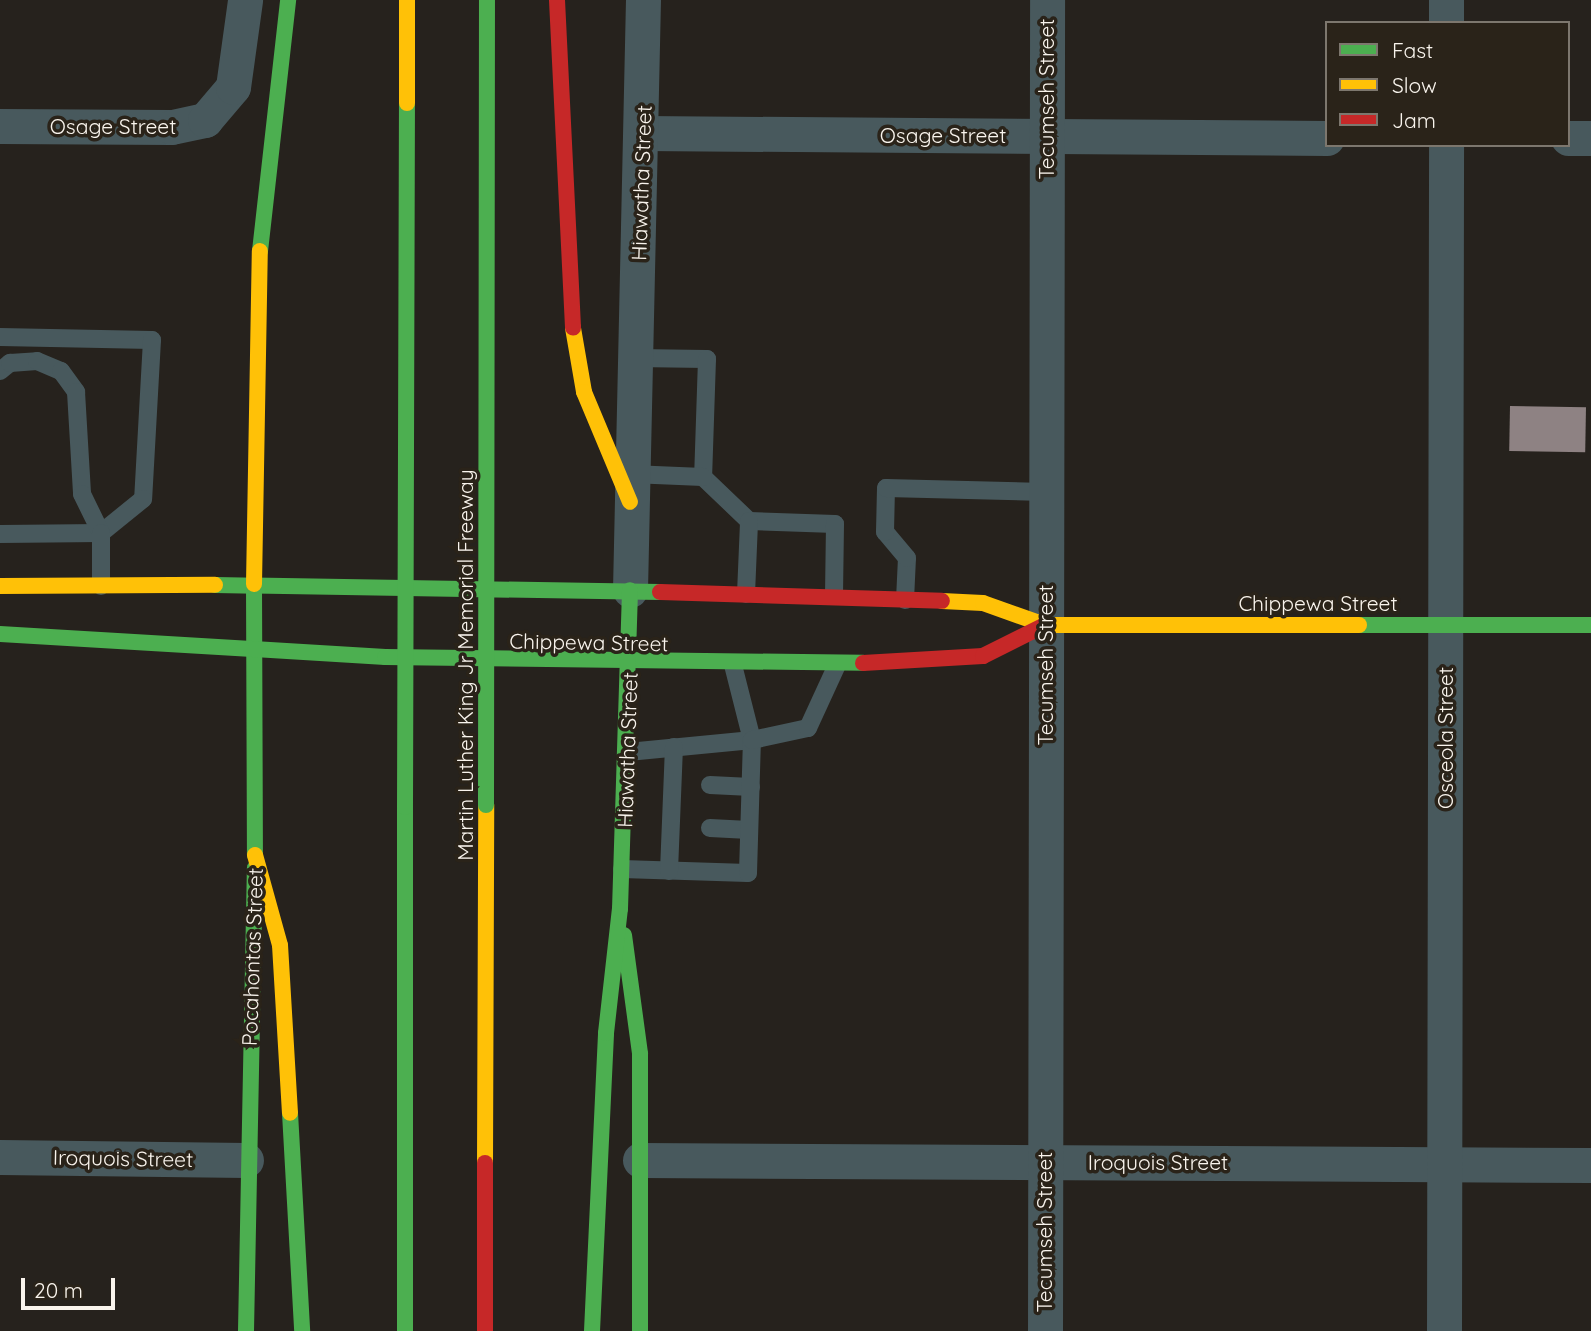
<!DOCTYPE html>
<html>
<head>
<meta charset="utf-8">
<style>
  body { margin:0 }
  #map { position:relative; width:1591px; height:1331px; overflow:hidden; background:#26221d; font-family:Quicksand,sans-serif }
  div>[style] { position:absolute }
  .building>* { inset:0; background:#8e8283; transform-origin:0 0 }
  .lane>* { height:18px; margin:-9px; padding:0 9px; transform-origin:9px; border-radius:9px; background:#48595d }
  .street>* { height:35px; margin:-17.5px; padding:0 17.5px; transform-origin:17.5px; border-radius:17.5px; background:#48595d }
  .fast>* { height:16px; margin:-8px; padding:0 8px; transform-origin:8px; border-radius:8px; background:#4caf50 }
  .slow>* { height:16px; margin:-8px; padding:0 8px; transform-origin:8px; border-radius:8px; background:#ffc107 }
  .jam>* { height:16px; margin:-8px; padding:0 8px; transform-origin:8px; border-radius:8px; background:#c62828 }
  .fast-bridge>* { height:16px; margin:-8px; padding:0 8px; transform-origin:8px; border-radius:8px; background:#4caf50 }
  .slow-bridge>* { height:16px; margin:-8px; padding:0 8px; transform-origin:8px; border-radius:8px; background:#ffc107 }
  span { translate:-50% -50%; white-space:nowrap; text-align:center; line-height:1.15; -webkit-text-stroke:7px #2a2319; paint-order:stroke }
  .street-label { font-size:21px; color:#f9f4ed }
  .legend { position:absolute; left:1325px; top:21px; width:245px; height:126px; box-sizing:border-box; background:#2a2319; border:2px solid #7d776e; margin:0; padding:9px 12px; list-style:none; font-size:21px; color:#f9f4ed }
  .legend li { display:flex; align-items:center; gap:14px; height:35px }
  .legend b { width:35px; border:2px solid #7d776e }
  .scale { position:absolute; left:21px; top:1278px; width:94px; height:32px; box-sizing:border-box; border:4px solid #f9f4ed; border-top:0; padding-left:9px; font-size:21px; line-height:24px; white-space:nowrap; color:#f9f4ed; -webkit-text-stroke:5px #2a2319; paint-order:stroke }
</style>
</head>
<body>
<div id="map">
  <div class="building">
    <i style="left:1510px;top:406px;width:76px;height:45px;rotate:1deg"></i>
  </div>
  <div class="lane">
    <i style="left:0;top:337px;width:152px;rotate:1.1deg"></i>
    <i style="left:152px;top:340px;width:159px;rotate:93.2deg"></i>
    <i style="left:143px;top:499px;width:54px;rotate:141deg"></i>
    <i style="left:101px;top:533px;width:101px;rotate:179.4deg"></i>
    <i style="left:635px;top:358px;width:72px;rotate:0.8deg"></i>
    <i style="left:707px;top:359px;width:118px;rotate:91.9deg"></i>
    <i style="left:703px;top:477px;width:64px;rotate:43.7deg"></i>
    <i style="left:749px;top:521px;width:86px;rotate:2deg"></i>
    <i style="left:835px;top:524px;width:72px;rotate:90.8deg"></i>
    <i style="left:0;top:371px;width:13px;rotate:-39deg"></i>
    <i style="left:10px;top:363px;width:27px;rotate:-4deg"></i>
    <i style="left:37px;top:361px;width:26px;rotate:23deg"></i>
    <i style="left:61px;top:371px;width:26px;rotate:54deg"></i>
    <i style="left:76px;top:392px;width:102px;rotate:86.6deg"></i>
    <i style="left:82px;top:494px;width:43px;rotate:64deg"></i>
    <i style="left:101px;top:533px;width:53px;rotate:90deg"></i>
    <i style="left:631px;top:474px;width:72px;rotate:2.4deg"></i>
    <i style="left:746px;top:594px;width:73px;rotate:-87.6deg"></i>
    <i style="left:905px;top:600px;width:42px;rotate:-87.3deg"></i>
    <i style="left:907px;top:558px;width:34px;rotate:-130deg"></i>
    <i style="left:885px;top:532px;width:44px;rotate:-88.7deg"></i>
    <i style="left:886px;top:488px;width:159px;rotate:1.4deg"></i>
    <i style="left:628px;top:752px;width:125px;rotate:-5.5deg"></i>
    <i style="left:752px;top:740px;width:77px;rotate:-104.2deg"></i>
    <i style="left:710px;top:785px;width:41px;rotate:2.8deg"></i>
    <i style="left:710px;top:828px;width:39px;rotate:3deg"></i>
    <i style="left:622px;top:869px;width:126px;rotate:1.8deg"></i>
    <i style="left:748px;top:873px;width:133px;rotate:-88.3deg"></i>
    <i style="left:752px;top:740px;width:57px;rotate:-12.1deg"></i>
    <i style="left:808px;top:728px;width:69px;rotate:-65.3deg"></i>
    <i style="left:669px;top:871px;width:124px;rotate:-87.7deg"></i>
  </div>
  <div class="street">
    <i style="left:1446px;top:0;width:23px;rotate:90deg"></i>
    <i style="left:0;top:126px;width:172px;rotate:0.3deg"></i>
    <i style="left:172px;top:127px;width:34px;rotate:-12deg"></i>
    <i style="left:205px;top:120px;width:43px;rotate:-49.7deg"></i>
    <i style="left:233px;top:87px;width:88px;rotate:-82.1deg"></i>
    <i style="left:643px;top:133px;width:684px;rotate:0.42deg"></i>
    <i style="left:1568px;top:138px;width:23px"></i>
    <i style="left:630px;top:590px;width:590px;rotate:-88.74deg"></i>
    <i style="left:0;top:1157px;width:246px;rotate:0.7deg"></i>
    <i style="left:640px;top:1160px;width:951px;rotate:0.3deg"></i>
    <i style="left:1045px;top:1331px;width:1331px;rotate:-89.91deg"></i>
    <i style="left:1444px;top:1331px;width:1186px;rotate:-89.9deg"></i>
  </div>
  <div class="fast">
    <i style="left:260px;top:251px;width:253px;rotate:-83.6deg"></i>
    <i style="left:254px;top:584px;width:271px;rotate:89.8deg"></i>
    <i style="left:215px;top:585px;width:445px;rotate:0.9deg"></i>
    <i style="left:1359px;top:625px;width:232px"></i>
    <i style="left:0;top:634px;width:386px;rotate:3.4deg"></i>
    <i style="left:385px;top:657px;width:478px;rotate:0.7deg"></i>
    <i style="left:405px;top:807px;width:524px;rotate:90deg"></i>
    <i style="left:620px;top:909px;width:319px;rotate:-88.2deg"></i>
    <i style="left:624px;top:935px;width:120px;rotate:82.3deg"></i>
    <i style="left:640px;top:1054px;width:277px;rotate:90deg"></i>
    <i style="left:290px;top:1113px;width:218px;rotate:86.8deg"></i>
    <i style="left:246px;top:1331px;width:463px;rotate:-88.9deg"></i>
    <i style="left:592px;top:1331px;width:298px;rotate:-87.3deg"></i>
    <i style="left:606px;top:1033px;width:125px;rotate:-83.6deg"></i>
  </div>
  <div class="slow">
    <i style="left:573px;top:328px;width:65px;rotate:80.2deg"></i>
    <i style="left:584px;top:392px;width:119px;rotate:67.3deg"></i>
    <i style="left:254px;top:584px;width:333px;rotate:-89deg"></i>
    <i style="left:0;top:586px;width:215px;rotate:-0.3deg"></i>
    <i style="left:942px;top:601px;width:41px;rotate:2.8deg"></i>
    <i style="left:983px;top:603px;width:66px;rotate:19.5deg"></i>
    <i style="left:1045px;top:625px;width:314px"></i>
    <i style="left:255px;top:855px;width:93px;rotate:74.5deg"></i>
    <i style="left:280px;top:945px;width:168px;rotate:86.6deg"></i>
    <i style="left:485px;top:1163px;width:358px;rotate:-89.8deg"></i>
  </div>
  <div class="jam">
    <i style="left:557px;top:0;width:328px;rotate:87.2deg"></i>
    <i style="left:660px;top:592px;width:282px;rotate:1.8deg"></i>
    <i style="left:863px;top:663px;width:120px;rotate:-3.3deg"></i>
    <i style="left:983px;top:656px;width:69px;rotate:-26.6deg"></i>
    <i style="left:485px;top:1331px;width:168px;rotate:-90deg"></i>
  </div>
  <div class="fast-bridge">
    <i style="left:486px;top:805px;width:805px;rotate:-89.93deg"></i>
    <i style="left:405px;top:807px;width:704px;rotate:-89.84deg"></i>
  </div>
  <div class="slow-bridge">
    <i style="left:407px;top:103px;width:103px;rotate:-90deg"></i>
  </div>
  <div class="street-label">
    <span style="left:1046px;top:99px;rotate:-90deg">Tecumseh Street</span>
    <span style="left:113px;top:126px">Osage Street</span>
    <span style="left:943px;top:135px">Osage Street</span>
    <span style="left:641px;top:183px;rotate:-88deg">Hiawatha Street</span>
    <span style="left:1318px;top:603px">Chippewa Street</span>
    <span style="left:589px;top:642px;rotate:1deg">Chippewa Street</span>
    <span style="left:465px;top:665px;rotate:-90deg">Martin Luther King Jr Memorial Freeway</span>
    <span style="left:1045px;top:665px;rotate:-90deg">Tecumseh Street</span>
    <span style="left:1445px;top:738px;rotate:-90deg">Osceola Street</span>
    <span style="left:627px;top:750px;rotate:-88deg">Hiawatha Street</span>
    <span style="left:252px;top:957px;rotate:-88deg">Pocahontas Street</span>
    <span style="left:123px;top:1158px;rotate:1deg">Iroquois Street</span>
    <span style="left:1158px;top:1162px">Iroquois Street</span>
    <span style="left:1044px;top:1232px;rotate:-90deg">Tecumseh Street</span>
  </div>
  <ul class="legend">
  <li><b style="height:9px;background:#4caf50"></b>Fast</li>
  <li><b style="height:9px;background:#ffc107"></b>Slow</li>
  <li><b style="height:9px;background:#c62828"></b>Jam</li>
  </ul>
  <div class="scale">20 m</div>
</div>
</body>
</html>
